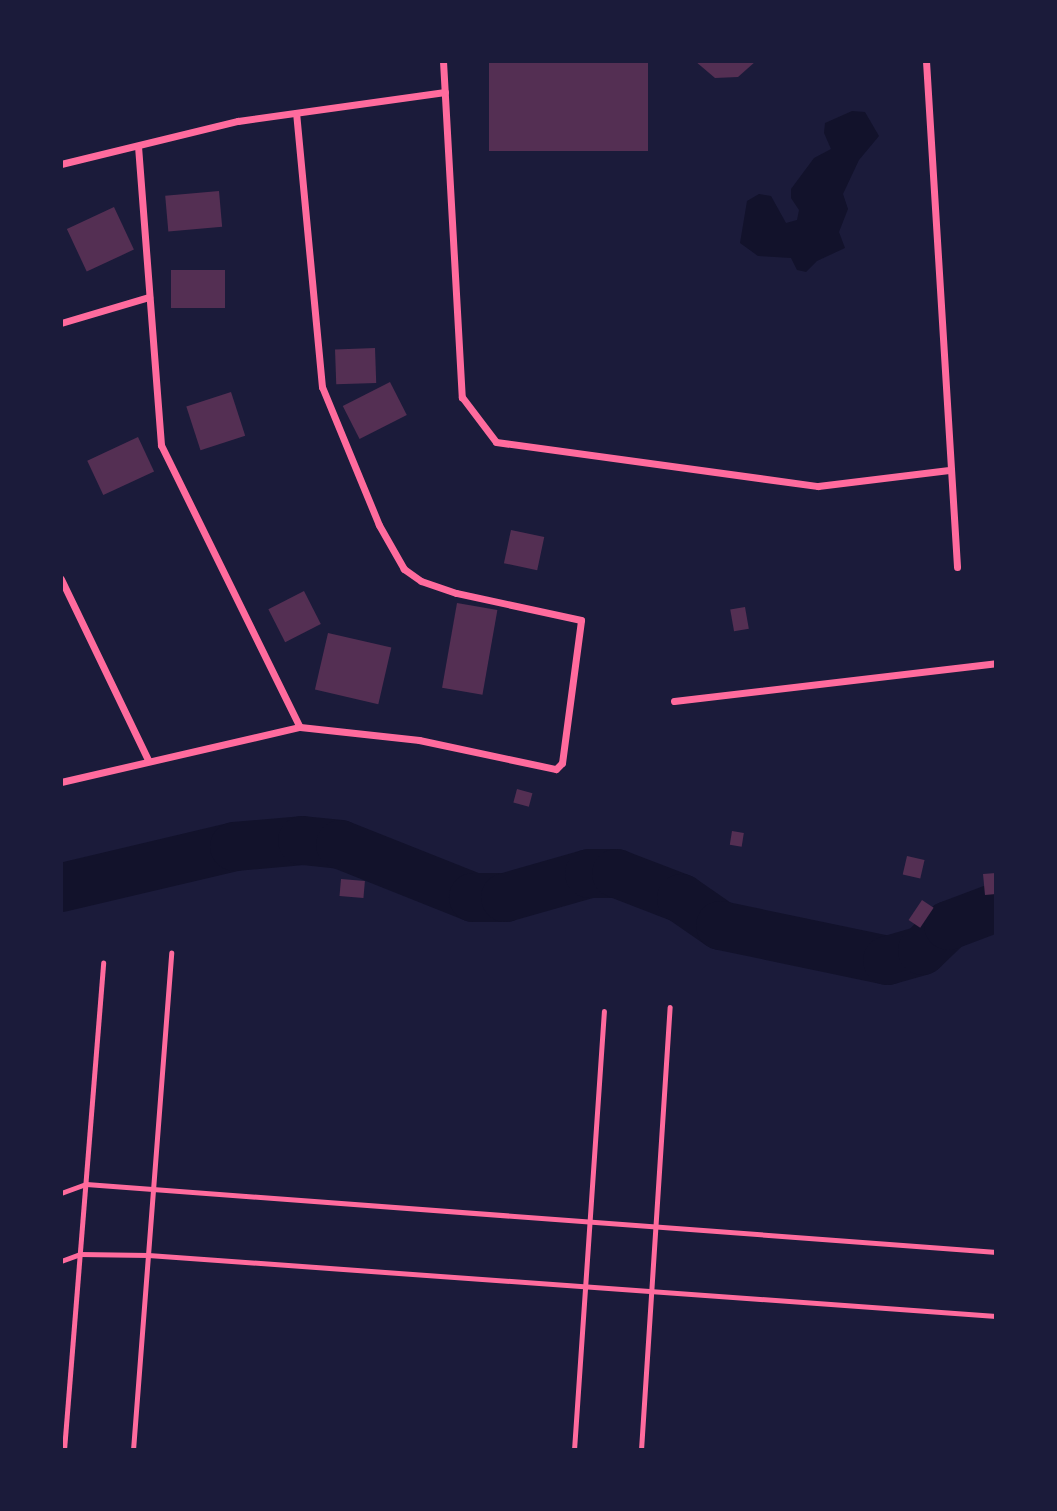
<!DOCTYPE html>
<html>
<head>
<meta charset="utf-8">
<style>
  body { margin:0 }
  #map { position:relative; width:1057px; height:1511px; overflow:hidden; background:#1b1b3a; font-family:Roboto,sans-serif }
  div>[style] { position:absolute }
  .water>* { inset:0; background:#12122b }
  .river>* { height:49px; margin:-24.5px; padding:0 24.5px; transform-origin:24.5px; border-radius:24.5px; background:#12122b }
  .building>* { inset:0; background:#542f53; transform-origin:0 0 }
  .service>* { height:5px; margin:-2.5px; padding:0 2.5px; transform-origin:2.5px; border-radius:2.5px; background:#ff6b9d }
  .minor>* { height:7px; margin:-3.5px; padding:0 3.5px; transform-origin:3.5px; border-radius:3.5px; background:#ff6b9d }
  span { translate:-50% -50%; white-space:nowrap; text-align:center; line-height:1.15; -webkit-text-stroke:7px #1b1b3a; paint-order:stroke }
  .frame { position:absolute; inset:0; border:63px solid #1b1b3a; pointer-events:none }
</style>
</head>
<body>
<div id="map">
  <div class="water">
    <i style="clip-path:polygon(852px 111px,865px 112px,879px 136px,859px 160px,843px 194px,848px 209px,839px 232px,845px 248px,817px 261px,806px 272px,797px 270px,791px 258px,758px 256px,740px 243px,747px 201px,759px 194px,771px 196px,786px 223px,797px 220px,799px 210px,791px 198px,791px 189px,814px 158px,831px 149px,824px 133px,825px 123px)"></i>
  </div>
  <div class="river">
    <i style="left:61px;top:887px;width:178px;rotate:-13.3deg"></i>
    <i style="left:234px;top:846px;width:68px;rotate:-5deg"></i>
    <i style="left:302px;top:840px;width:38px;rotate:6deg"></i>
    <i style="left:340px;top:844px;width:143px;rotate:21.7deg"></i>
    <i style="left:473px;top:897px;width:32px"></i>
    <i style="left:505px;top:897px;width:87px;rotate:-15.9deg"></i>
    <i style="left:589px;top:873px;width:27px"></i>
    <i style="left:616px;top:873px;width:70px;rotate:21deg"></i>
    <i style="left:681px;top:898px;width:47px;rotate:34.7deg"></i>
    <i style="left:720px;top:925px;width:171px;rotate:11.8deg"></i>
    <i style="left:887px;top:960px;width:36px;rotate:-16deg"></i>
    <i style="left:922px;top:950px;width:36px;rotate:-44deg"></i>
    <i style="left:948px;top:925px;width:51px;rotate:-20.6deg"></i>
  </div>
  <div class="building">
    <i style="left:489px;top:61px;width:159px;height:90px"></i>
    <i style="clip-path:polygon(695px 61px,756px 61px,738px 77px,715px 78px)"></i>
    <i style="left:219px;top:191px;width:36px;height:54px;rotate:85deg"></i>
    <i style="left:114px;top:207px;width:47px;height:52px;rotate:65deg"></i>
    <i style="left:225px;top:270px;width:38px;height:54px;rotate:90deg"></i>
    <i style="left:375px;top:348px;width:35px;height:40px;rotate:88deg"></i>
    <i style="left:390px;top:382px;width:37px;height:53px;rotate:63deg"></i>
    <i style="left:231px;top:392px;width:46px;height:47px;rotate:72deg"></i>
    <i style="left:138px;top:437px;width:38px;height:56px;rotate:65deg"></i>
    <i style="left:511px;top:530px;width:34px;height:34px;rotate:12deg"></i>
    <i style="left:304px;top:591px;width:37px;height:40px;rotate:63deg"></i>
    <i style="left:457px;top:603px;width:41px;height:86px;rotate:10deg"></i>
    <i style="left:745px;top:607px;width:22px;height:15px;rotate:80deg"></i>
    <i style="left:328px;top:633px;width:65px;height:58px;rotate:13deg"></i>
    <i style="left:517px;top:789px;width:16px;height:14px;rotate:15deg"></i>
    <i style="left:732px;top:831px;width:12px;height:14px;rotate:9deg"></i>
    <i style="left:907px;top:856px;width:18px;height:19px;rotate:13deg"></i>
    <i style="clip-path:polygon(996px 873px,996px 894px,985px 895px,983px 874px)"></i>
    <i style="left:341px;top:879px;width:24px;height:17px;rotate:5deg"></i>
    <i style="left:922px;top:900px;width:14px;height:24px;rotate:34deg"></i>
  </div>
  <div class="service">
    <i style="left:61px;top:1193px;width:27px;rotate:-20deg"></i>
    <i style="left:86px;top:1184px;width:913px;rotate:4.27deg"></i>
    <i style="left:61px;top:1261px;width:20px;rotate:-20deg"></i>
    <i style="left:80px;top:1254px;width:68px;rotate:0.8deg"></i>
    <i style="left:148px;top:1255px;width:850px;rotate:4.11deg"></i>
    <i style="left:64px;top:1450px;width:489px;rotate:-85.4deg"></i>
    <i style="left:133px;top:1450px;width:499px;rotate:-85.6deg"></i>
    <i style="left:574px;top:1450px;width:440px;rotate:-86.1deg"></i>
    <i style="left:641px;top:1450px;width:444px;rotate:-86.3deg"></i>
  </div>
  <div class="minor">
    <i style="left:443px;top:61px;width:337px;rotate:86.8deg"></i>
    <i style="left:462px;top:397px;width:56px;rotate:52.9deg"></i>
    <i style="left:496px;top:442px;width:325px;rotate:7.8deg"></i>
    <i style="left:818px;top:486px;width:132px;rotate:-7deg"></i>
    <i style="left:926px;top:61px;width:507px;rotate:86.49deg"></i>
    <i style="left:138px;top:146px;width:300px;rotate:85.6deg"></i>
    <i style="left:161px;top:445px;width:314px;rotate:63.8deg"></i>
    <i style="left:61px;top:164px;width:182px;rotate:-13.7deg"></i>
    <i style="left:238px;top:121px;width:209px;rotate:-8deg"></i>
    <i style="left:61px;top:323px;width:92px;rotate:-16.5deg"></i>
    <i style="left:61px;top:579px;width:201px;rotate:64.3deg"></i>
    <i style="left:674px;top:701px;width:324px;rotate:-6.7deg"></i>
    <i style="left:61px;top:782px;width:245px;rotate:-13deg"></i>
    <i style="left:300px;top:727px;width:120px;rotate:6.2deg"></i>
    <i style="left:419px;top:740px;width:140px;rotate:12deg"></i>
    <i style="left:556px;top:769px;width:8px;rotate:-45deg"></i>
    <i style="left:562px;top:763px;width:144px;rotate:-82.4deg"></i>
    <i style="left:581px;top:620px;width:128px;rotate:-167.8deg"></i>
    <i style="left:456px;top:593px;width:37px;rotate:-161deg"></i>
    <i style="left:421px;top:581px;width:21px;rotate:-145deg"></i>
    <i style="left:404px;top:569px;width:51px;rotate:-119.6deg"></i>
    <i style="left:379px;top:525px;width:149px;rotate:-112.4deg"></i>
    <i style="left:322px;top:387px;width:275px;rotate:-95.4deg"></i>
  </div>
  <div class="frame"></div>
</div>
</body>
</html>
